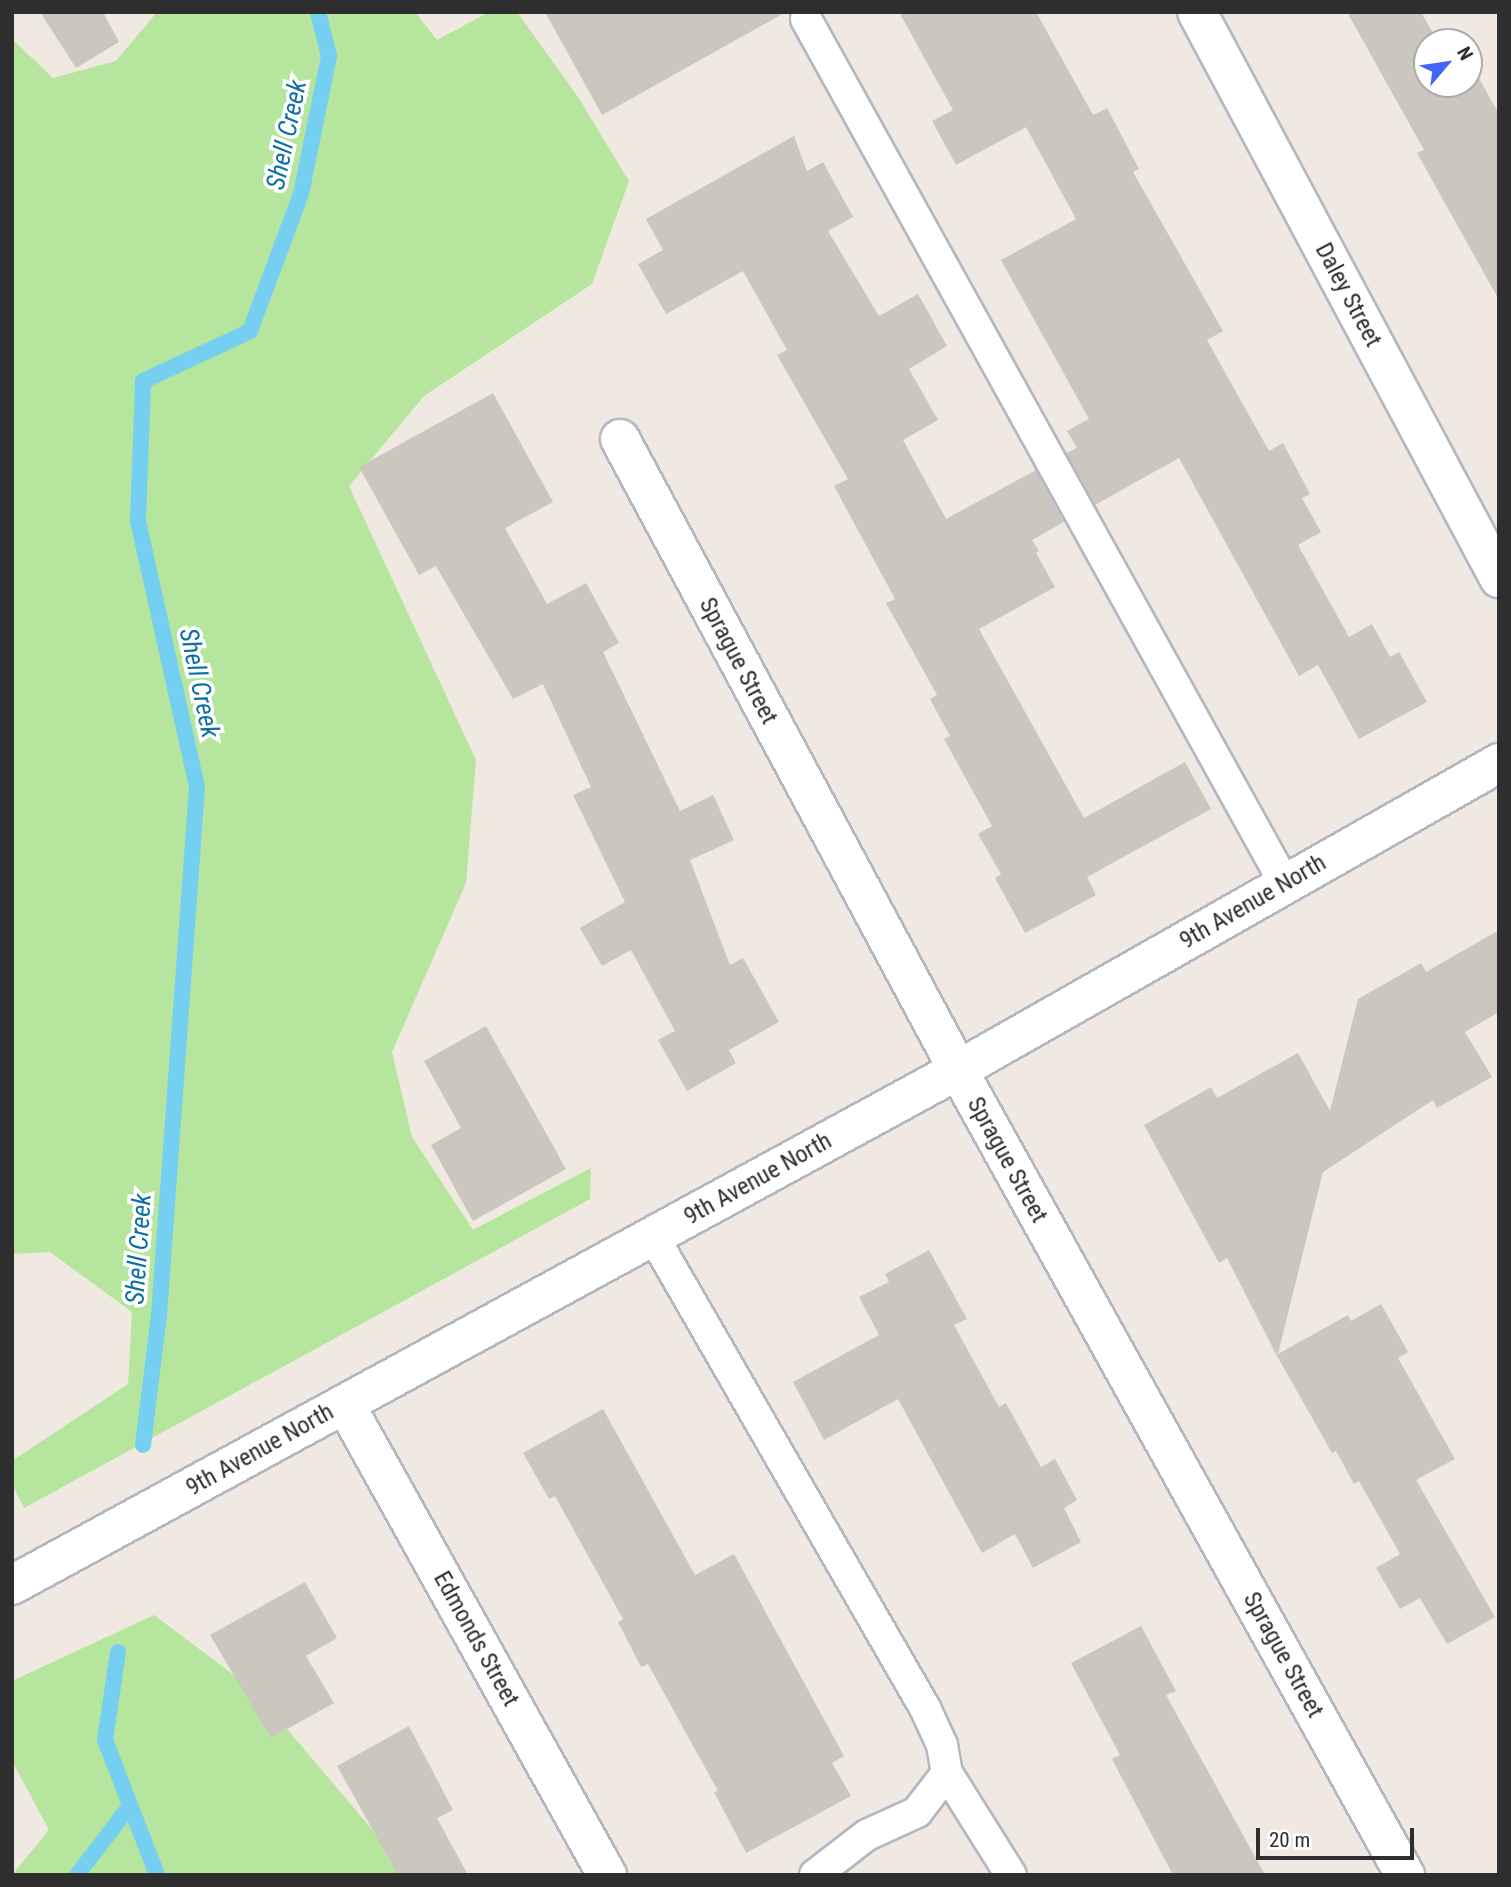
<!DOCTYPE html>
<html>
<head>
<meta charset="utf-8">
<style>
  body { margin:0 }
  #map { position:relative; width:1511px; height:1887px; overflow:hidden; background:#efe9e1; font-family:"Roboto Condensed",sans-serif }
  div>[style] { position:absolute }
  .green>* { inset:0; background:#b6e59e }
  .stream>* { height:16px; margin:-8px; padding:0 8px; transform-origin:8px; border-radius:8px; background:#75cff0 }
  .building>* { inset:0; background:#cbc7bf }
  .roads { filter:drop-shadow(2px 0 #b4b7c1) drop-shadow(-2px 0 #b4b7c1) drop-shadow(0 2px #b4b7c1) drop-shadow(0 -2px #b4b7c1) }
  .service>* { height:30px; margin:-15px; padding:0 15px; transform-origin:15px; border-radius:15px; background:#fff }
  .minor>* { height:38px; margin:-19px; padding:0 19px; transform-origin:19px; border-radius:19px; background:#fff }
  .tertiary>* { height:38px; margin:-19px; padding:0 19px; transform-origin:19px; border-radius:19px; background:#fff }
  span { translate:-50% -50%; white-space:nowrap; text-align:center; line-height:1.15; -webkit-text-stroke:7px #fff; paint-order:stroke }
  .street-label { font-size:24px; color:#2e2e2e }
  .water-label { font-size:26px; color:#0d6fa3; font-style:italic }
  .frame { position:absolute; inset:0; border:14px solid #2e2e2e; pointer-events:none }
  .north { position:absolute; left:1413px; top:28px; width:70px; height:70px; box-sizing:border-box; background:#fff; border:2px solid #ababab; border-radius:50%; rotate:61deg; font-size:19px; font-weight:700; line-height:28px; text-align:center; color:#2e2e2e }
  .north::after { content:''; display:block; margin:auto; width:24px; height:32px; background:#4264fb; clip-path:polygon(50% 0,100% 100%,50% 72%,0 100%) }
  .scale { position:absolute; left:1256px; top:1828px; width:158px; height:32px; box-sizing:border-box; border:4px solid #2e2e2e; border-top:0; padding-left:9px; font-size:21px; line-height:24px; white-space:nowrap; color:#2e2e2e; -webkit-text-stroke:5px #fff; paint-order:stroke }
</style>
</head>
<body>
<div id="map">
  <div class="green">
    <i style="clip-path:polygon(157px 12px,415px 12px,437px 40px,489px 12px,517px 12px,578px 97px,629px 181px,592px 284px,424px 396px,349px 486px,476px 760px,466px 883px,392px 1052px,412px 1137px,473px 1230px,591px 1168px,590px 1199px,24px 1508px,12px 1484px,12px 1461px,128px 1384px,132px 1312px,50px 1252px,12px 1254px,12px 39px,53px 78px,116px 61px)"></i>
    <i style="clip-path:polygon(154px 1615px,255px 1691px,391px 1852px,400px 1875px,12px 1875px,49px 1830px,12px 1761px,12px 1681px)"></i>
  </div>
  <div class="stream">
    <i style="left:143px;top:1445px;width:131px;rotate:-83deg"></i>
    <i style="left:159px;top:1315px;width:529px;rotate:-85.88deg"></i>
    <i style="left:197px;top:787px;width:273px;rotate:-102.5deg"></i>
    <i style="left:138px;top:520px;width:139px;rotate:-87.9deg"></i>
    <i style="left:143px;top:381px;width:118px;rotate:-25deg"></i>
    <i style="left:250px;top:331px;width:146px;rotate:-69.6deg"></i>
    <i style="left:301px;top:194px;width:141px;rotate:-78.5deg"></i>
    <i style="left:329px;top:56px;width:45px;rotate:-104deg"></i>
    <i style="left:118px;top:1652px;width:89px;rotate:98.4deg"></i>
    <i style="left:105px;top:1740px;width:145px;rotate:68.9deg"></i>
    <i style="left:77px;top:1875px;width:87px;rotate:-52.5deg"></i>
  </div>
  <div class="building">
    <i style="clip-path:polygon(40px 12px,103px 12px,119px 42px,76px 68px)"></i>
    <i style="clip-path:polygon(545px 12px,786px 12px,602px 115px)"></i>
    <i style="clip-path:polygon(899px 12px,1036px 12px,1093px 115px,1107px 108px,1139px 169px,1133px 172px,1223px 331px,1207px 340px,1269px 451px,1283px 443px,1310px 494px,1302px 498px,1321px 532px,1298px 545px,1349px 637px,1372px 624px,1390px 657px,1399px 652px,1427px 702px,1359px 739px,1318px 665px,1299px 676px,1179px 458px,1095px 505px,1066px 453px,1077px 448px,1067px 431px,1089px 419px,1001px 260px,1076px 219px,1026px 127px,956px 165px,932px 121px,953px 110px)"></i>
    <i style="clip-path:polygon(1347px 12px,1421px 12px,1438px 42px,1427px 42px,1427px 84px,1469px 84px,1469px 77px,1476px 73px,1499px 114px,1499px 300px,1417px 153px,1424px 150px)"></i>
    <i style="clip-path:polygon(794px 136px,807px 171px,823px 162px,853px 217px,828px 231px,879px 316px,918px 294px,947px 346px,909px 369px,938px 420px,903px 440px,946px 519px,1036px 470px,1064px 522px,1032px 540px,1039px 551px,1036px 553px,1055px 587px,979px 629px,1084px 818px,1185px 762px,1211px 809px,1087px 877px,1096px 895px,1025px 933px,995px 878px,1001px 874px,978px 834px,992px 826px,944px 739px,950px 736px,930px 699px,937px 695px,886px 603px,895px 599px,834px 486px,848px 479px,777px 355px,787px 350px,743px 271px,666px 314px,638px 264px,663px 250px,646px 219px)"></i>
    <i style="clip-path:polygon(493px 393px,553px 502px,505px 528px,547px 604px,586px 583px,619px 643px,603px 652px,680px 811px,713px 795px,734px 840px,690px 860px,730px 965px,743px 958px,779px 1022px,729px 1050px,736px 1063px,687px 1091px,658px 1040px,675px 1031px,631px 950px,602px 966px,580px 928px,625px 902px,573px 795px,591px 787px,543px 684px,513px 699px,436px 566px,419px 575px,359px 467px)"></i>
    <i style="clip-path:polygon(1499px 930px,1499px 1012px,1465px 1032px,1492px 1077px,1437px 1108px,1433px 1100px,1323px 1172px,1278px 1354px,1348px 1315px,1351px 1321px,1381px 1304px,1408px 1352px,1398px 1358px,1455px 1459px,1416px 1480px,1495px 1617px,1447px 1644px,1420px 1598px,1400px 1609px,1376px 1568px,1400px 1554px,1359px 1481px,1354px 1484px,1336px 1451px,1332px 1453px,1277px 1356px,1227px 1258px,1219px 1263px,1144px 1125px,1211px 1087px,1217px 1098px,1298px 1053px,1330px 1111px,1358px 999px,1421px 963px,1426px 972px)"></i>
    <i style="clip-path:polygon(486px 1026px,566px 1169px,473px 1221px,431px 1145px,461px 1128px,424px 1061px)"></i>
    <i style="clip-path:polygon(929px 1250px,967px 1319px,954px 1325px,999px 1407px,1006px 1403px,1041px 1467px,1055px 1459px,1077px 1500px,1064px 1508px,1081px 1542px,1033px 1568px,1015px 1534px,982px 1553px,898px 1399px,824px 1440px,793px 1382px,879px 1335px,859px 1297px,889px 1282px,885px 1274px)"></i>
    <i style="clip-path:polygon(603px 1409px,695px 1575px,734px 1554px,844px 1756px,832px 1763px,851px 1796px,746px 1853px,714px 1792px,718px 1791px,648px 1664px,641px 1667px,618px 1622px,623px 1619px,555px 1496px,549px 1499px,523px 1453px)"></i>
    <i style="clip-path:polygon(305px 1582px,337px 1638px,306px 1656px,334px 1703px,271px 1738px,210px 1635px)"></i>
    <i style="clip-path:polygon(1141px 1626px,1176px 1691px,1166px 1695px,1265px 1875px,1173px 1875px,1112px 1759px,1120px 1755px,1071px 1663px)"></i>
    <i style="clip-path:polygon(409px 1726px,453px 1810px,437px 1818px,468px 1875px,398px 1875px,337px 1766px)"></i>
  </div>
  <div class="roads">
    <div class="service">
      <i style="left:806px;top:19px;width:989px;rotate:61.02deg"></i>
      <i style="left:653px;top:1236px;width:545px;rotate:60.05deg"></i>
      <i style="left:925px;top:1708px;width:41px;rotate:65.3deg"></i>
      <i style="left:942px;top:1745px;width:28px;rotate:80deg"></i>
      <i style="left:947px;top:1773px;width:120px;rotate:57.9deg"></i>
      <i style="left:815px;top:1875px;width:66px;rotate:-37.6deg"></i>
      <i style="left:867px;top:1835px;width:55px;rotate:-24.7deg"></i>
      <i style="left:917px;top:1812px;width:49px;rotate:-52.4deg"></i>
    </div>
    <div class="minor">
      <i style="left:1197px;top:12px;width:642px;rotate:61.92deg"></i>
      <i style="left:620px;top:439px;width:716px;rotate:61.82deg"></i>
      <i style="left:958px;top:1070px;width:921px;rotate:60.96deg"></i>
      <i style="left:345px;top:1404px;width:539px;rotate:60.91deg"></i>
    </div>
    <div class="tertiary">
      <i style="left:12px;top:1585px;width:1077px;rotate:-28.56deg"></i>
      <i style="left:958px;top:1070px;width:622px;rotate:-29.57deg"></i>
    </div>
  </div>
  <div class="street-label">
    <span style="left:1348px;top:295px;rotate:62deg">Daley Street</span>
    <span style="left:738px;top:661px;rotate:62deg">Sprague Street</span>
    <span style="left:1253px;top:902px;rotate:-30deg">9th Avenue North</span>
    <span style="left:1007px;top:1160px;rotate:61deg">Sprague Street</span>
    <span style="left:758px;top:1179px;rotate:-29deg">9th Avenue North</span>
    <span style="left:260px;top:1450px;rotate:-29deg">9th Avenue North</span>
    <span style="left:476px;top:1639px;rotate:61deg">Edmonds Street</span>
    <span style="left:1283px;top:1655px;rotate:61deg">Sprague Street</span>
  </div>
  <div class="water-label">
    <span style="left:287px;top:135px;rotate:-78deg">Shell Creek</span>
    <span style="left:199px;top:683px;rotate:78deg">Shell Creek</span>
    <span style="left:139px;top:1249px;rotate:-86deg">Shell Creek</span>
  </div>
  <div class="frame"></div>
  <div class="north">N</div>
  <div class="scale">20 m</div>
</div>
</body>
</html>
